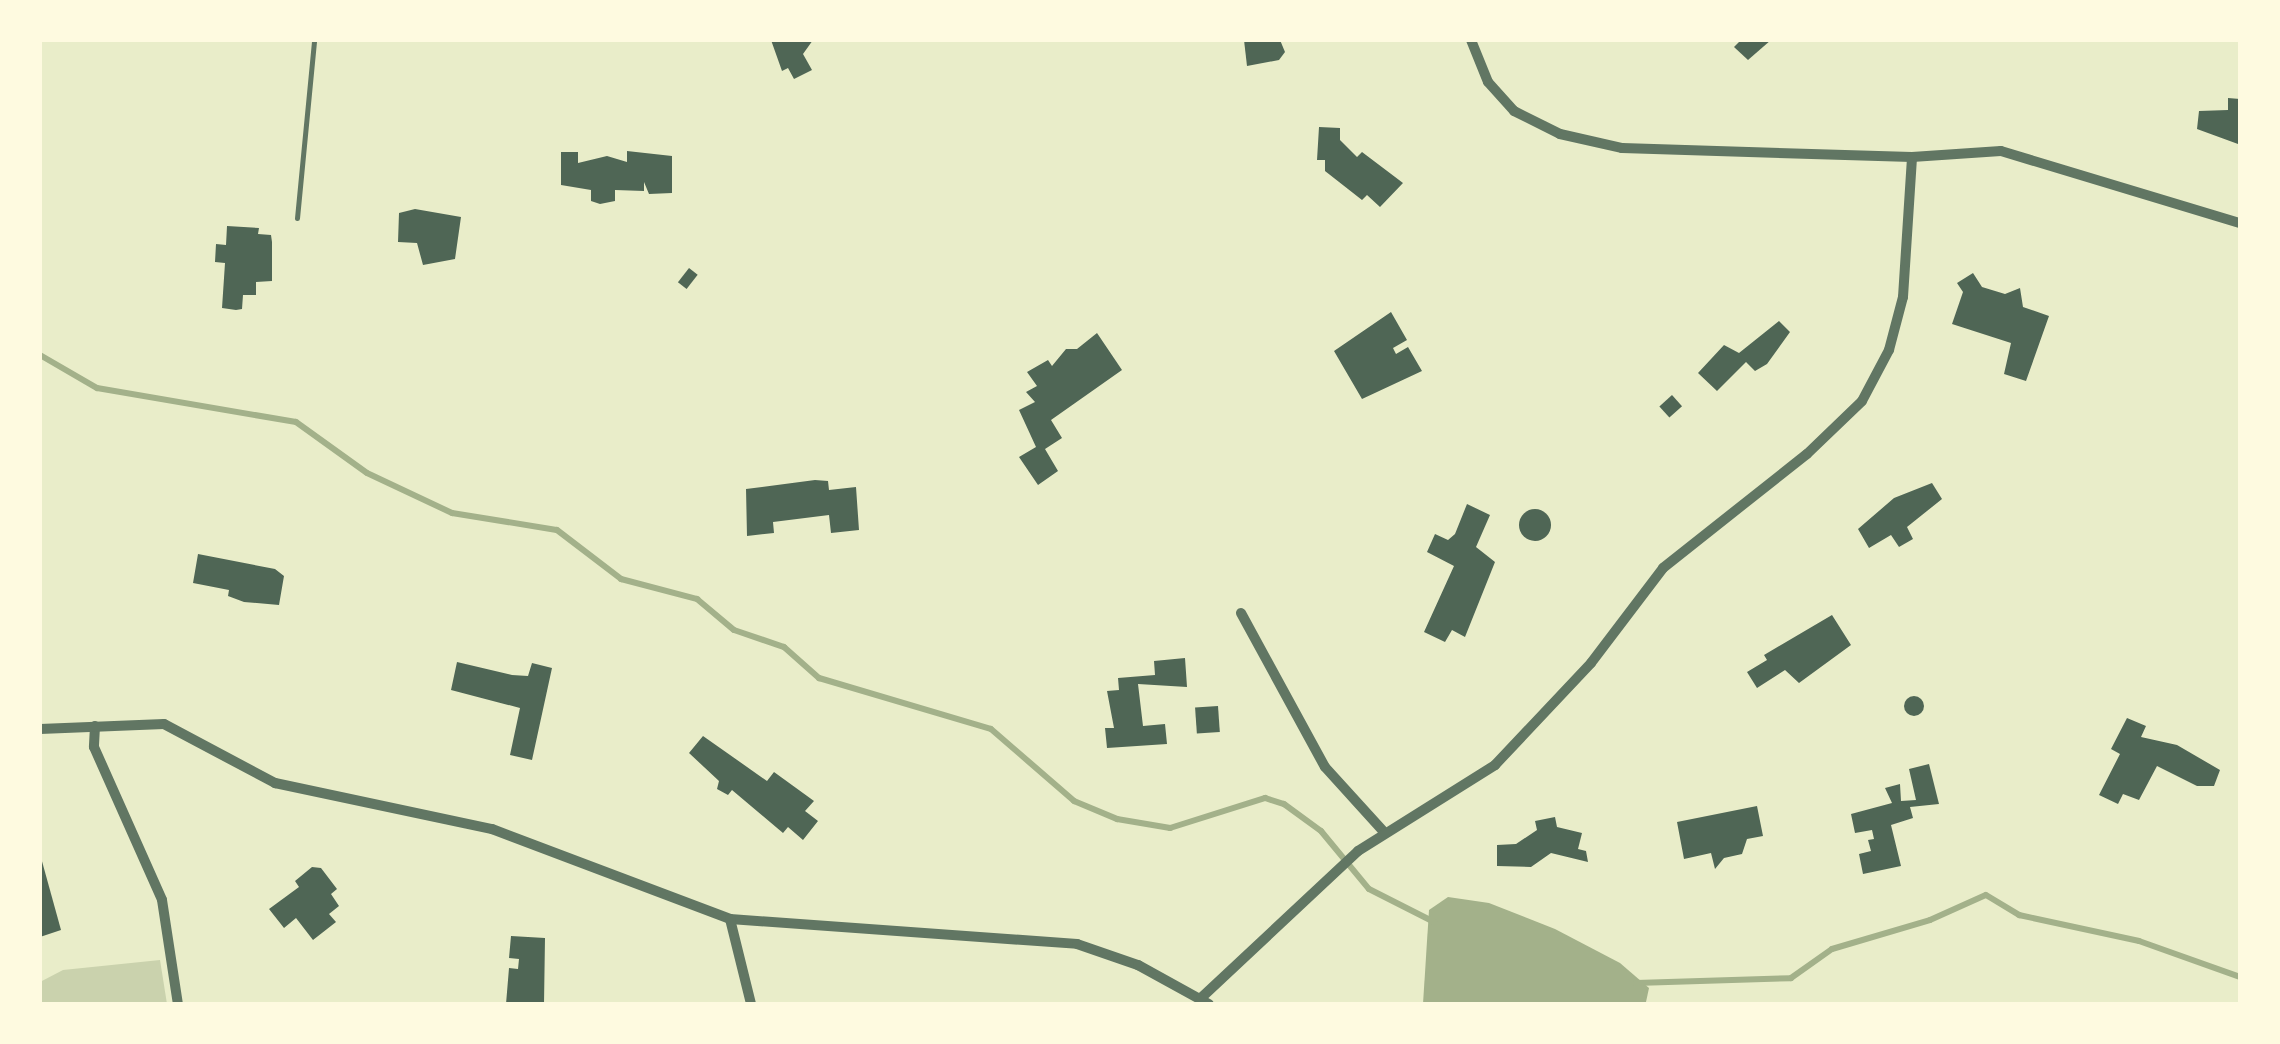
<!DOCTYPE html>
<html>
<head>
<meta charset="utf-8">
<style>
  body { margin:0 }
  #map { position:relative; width:2280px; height:1044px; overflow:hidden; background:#e9edc9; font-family:"Roboto Condensed",sans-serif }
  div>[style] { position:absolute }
  .green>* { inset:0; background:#cad2ad }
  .water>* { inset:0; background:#a3b18a }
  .stream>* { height:6px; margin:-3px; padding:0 3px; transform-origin:3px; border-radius:3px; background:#a3b18a }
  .building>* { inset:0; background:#4f6655; transform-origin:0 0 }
  .round { border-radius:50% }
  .service>* { height:5px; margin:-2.5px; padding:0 2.5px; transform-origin:2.5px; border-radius:2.5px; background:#617663 }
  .minor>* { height:10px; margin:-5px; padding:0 5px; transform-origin:5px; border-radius:5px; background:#617663 }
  span { translate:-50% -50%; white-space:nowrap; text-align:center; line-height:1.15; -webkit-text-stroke:10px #fefae0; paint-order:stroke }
  .frame { position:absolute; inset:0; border:42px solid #fefae0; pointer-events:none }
</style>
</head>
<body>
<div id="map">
  <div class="green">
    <i style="clip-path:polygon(160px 960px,167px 1004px,40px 1004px,40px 982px,63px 970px)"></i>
  </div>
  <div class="water">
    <i style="clip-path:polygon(1448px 897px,1489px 903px,1555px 929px,1620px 963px,1649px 988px,1646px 1002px,1423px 1004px,1429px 910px)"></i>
  </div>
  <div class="stream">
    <i style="left:40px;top:355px;width:66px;rotate:30.1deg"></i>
    <i style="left:97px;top:388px;width:202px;rotate:9.7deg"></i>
    <i style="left:296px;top:422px;width:87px;rotate:35.7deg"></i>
    <i style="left:367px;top:473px;width:94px;rotate:25.2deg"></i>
    <i style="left:452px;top:513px;width:106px;rotate:9.2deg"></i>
    <i style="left:557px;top:530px;width:81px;rotate:37.4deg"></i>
    <i style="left:621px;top:579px;width:79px;rotate:14.7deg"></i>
    <i style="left:697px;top:599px;width:48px;rotate:40deg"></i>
    <i style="left:734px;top:630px;width:53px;rotate:18.8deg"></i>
    <i style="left:784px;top:647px;width:47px;rotate:41.5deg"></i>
    <i style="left:819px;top:678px;width:179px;rotate:16.5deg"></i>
    <i style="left:991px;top:729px;width:110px;rotate:40.9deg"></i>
    <i style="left:1074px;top:801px;width:47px;rotate:22.7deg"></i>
    <i style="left:1117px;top:819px;width:54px;rotate:9.6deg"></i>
    <i style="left:1170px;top:828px;width:100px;rotate:-17.5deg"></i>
    <i style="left:1265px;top:798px;width:20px;rotate:18deg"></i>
    <i style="left:1284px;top:804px;width:46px;rotate:36.1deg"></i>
    <i style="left:1321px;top:831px;width:75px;rotate:50.4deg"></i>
    <i style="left:1369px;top:889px;width:73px;rotate:26.9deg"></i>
    <i style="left:1636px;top:983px;width:155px;rotate:-1.8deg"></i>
    <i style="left:1791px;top:978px;width:50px;rotate:-35.3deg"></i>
    <i style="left:1832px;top:949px;width:102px;rotate:-16.5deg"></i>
    <i style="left:1930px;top:920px;width:61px;rotate:-24.1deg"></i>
    <i style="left:1986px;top:895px;width:39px;rotate:31deg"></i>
    <i style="left:2019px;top:915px;width:123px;rotate:12.2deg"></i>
    <i style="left:2139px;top:941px;width:107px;rotate:19.6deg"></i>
  </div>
  <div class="building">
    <i style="clip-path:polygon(771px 40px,813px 40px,803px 54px,812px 70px,794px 79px,788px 68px,782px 71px)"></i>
    <i style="clip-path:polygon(1244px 40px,1280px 40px,1285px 52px,1279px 60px,1247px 66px)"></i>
    <i style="clip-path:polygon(1741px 40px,1771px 40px,1748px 60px,1734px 47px)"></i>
    <i style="clip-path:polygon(2228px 98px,2240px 99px,2238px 144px,2197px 129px,2199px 111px,2228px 110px)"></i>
    <i style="clip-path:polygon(1319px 127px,1340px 128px,1340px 140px,1357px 157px,1362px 152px,1403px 183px,1380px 207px,1367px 195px,1362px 200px,1325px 171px,1325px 160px,1317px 160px)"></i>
    <i style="clip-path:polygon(627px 151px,672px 156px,672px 193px,649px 194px,644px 182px,644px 191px,615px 190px,615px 201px,600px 204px,591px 201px,591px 190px,561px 185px,561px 152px,578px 152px,578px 163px,607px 156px,627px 162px)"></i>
    <i style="clip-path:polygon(415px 209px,461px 217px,455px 259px,423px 265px,417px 243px,398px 242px,399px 213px)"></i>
    <i style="clip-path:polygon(227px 226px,259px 228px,258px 234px,271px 235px,272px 242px,272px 281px,256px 282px,256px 295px,243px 295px,242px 309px,236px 310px,222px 308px,225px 263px,215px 262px,216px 244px,226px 245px)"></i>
    <i style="left:689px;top:268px;width:11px;height:18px;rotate:38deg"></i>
    <i style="clip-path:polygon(1973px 273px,1982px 287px,2005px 294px,2020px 288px,2023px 307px,2049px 316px,2026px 381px,2004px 374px,2011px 343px,1952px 324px,1963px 292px,1957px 283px)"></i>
    <i style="clip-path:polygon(1391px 312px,1407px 340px,1393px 348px,1396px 354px,1408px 347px,1422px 371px,1362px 399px,1334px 351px)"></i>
    <i style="clip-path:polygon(1779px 321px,1790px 332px,1767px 364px,1755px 371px,1746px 362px,1717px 391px,1698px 373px,1724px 345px,1739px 353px)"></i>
    <i style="clip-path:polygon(1097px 333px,1122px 370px,1051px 420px,1062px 438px,1045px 449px,1058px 471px,1038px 485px,1019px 457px,1036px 447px,1019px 410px,1035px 402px,1026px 392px,1037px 386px,1027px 372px,1048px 360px,1052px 366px,1066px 349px,1077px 349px)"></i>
    <i style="left:1672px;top:395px;width:15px;height:17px;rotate:48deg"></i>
    <i style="clip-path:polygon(815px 480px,828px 481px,829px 490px,856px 487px,859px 530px,831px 533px,829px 515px,773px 522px,774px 533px,747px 536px,746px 489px)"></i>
    <i style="clip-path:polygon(1932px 483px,1942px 499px,1907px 527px,1913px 539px,1899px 547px,1891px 535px,1869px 548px,1858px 529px,1894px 498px)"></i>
    <i style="clip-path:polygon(1467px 504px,1490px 515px,1476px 547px,1495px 562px,1465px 637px,1452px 630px,1445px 642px,1424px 632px,1454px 566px,1427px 552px,1435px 534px,1448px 540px,1455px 534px)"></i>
    <i class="round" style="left:1519px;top:509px;width:32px;height:32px"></i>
    <i style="clip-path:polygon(198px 554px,275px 569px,284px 576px,279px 605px,244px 602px,228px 596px,229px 590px,193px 583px)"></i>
    <i style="clip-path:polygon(1832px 615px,1851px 645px,1799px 683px,1785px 670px,1757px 688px,1747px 672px,1767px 660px,1764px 655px)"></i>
    <i style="clip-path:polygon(1185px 658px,1187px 687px,1138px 684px,1143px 726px,1165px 724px,1167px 744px,1107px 748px,1105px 728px,1114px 728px,1107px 691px,1119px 690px,1118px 678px,1155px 675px,1154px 661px)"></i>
    <i style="clip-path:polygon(457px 662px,512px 675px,528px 676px,532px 663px,552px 668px,532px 760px,510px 755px,520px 708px,451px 690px)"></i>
    <i class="round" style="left:1904px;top:696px;width:20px;height:20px"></i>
    <i style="left:1218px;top:706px;width:26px;height:23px;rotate:86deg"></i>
    <i style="clip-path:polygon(2127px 718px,2146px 726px,2141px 737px,2177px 745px,2220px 770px,2214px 786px,2197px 786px,2157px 766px,2139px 800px,2123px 794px,2118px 804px,2099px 795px,2120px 754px,2111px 749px)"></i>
    <i style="clip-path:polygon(703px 736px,767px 781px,774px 772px,814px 801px,805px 811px,818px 821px,803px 840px,788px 827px,783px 833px,732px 790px,728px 795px,717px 789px,719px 781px,689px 753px)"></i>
    <i style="clip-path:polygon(1929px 764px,1939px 804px,1910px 807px,1913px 818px,1891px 825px,1901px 866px,1863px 874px,1859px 854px,1871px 851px,1868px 840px,1874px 839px,1872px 830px,1855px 833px,1851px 814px,1892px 803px,1885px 788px,1900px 784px,1901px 801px,1916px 800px,1909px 769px)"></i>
    <i style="clip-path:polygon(1757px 806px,1763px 836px,1747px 839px,1742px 854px,1724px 858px,1715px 869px,1711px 853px,1684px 859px,1677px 822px)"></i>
    <i style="clip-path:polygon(1555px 817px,1557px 827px,1582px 833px,1578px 849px,1586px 851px,1588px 862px,1551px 853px,1531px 867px,1497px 866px,1497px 845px,1516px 844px,1537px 830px,1535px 821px)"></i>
    <i style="clip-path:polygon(40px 854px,61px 930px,40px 937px)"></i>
    <i style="clip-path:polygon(312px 867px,321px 868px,337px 889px,331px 894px,339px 906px,329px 914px,336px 922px,313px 940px,296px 918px,284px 928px,269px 909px,299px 887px,295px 881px)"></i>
    <i style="clip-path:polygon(511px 936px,545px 938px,544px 1004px,506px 1004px,509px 968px,518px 969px,519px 959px,509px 958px)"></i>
  </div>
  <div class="service">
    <i style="left:297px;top:218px;width:179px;rotate:-84.5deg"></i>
  </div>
  <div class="minor">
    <i style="left:1471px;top:40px;width:45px;rotate:68deg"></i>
    <i style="left:1488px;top:82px;width:39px;rotate:48deg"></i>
    <i style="left:1514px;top:111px;width:51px;rotate:26.6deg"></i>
    <i style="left:1560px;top:134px;width:64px;rotate:12.7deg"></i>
    <i style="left:1622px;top:148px;width:290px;rotate:1.8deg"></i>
    <i style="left:1912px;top:157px;width:89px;rotate:-3.9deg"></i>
    <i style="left:2001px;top:151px;width:250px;rotate:16.8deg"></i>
    <i style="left:1241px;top:613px;width:175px;rotate:61.4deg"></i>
    <i style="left:1325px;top:767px;width:86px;rotate:47.8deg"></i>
    <i style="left:95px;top:726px;width:21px;rotate:93deg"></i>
    <i style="left:94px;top:747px;width:167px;rotate:66deg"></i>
    <i style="left:162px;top:900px;width:105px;rotate:81.3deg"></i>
    <i style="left:40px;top:729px;width:124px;rotate:-2.3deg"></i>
    <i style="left:164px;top:724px;width:126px;rotate:28deg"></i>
    <i style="left:275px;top:783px;width:222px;rotate:12deg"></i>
    <i style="left:492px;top:829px;width:254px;rotate:20.7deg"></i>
    <i style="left:730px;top:919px;width:348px;rotate:4.1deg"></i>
    <i style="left:1077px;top:944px;width:65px;rotate:19deg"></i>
    <i style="left:1138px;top:965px;width:81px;rotate:28.8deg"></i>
    <i style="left:730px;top:919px;width:88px;rotate:76.1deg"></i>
    <i style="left:1201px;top:998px;width:215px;rotate:-43.1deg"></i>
    <i style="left:1358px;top:851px;width:162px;rotate:-32.1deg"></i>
    <i style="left:1495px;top:765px;width:140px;rotate:-46.7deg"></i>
    <i style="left:1591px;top:663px;width:119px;rotate:-52.8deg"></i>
    <i style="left:1663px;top:568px;width:184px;rotate:-38.4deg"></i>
    <i style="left:1807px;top:454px;width:76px;rotate:-43.9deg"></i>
    <i style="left:1862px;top:401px;width:58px;rotate:-62.1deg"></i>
    <i style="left:1889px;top:350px;width:55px;rotate:-75.2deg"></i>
    <i style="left:1903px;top:297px;width:140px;rotate:-86.3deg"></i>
  </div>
  <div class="frame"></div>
</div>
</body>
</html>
